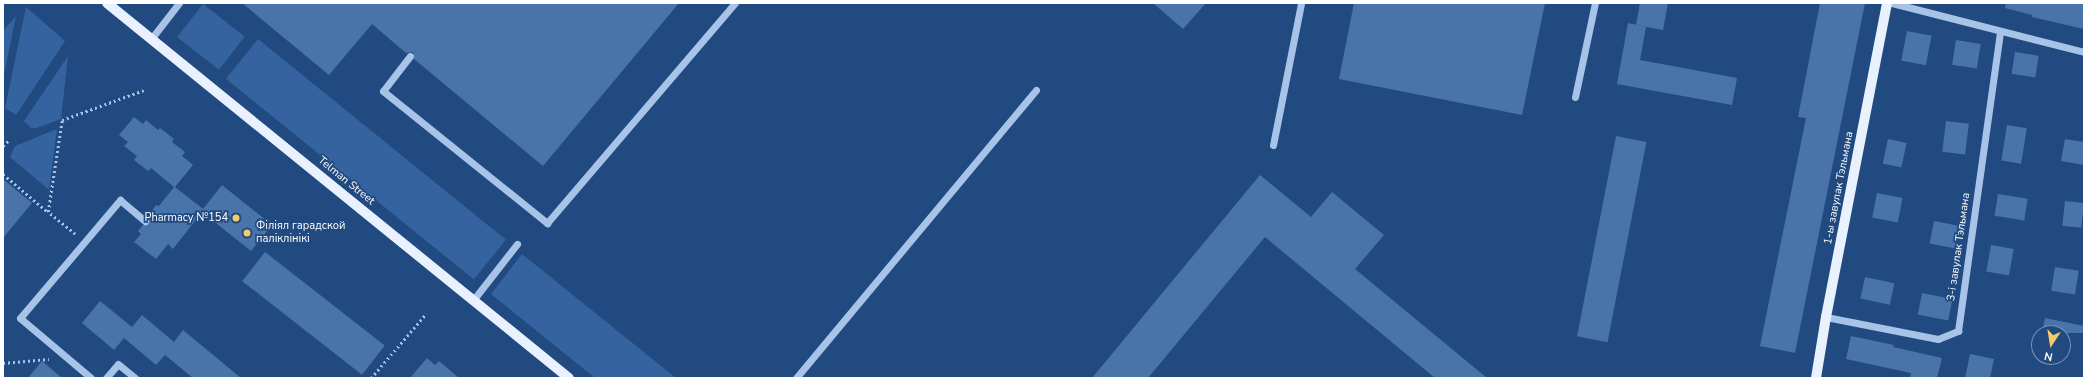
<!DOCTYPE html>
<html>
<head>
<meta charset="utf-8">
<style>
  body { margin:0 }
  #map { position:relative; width:2087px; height:381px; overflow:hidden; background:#214a81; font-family:"Nunito Sans",sans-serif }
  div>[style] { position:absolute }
  .green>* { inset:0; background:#34639f; transform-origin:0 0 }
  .building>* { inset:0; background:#4974aa; transform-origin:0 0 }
  .path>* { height:2.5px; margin-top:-1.25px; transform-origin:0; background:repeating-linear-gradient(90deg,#a7c4e8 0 2px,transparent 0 5px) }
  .minor>* { height:7px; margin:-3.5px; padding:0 3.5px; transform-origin:3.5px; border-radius:3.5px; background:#a7c4e8 }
  .major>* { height:10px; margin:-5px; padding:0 5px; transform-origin:5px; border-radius:5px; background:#e9f1fe }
  .dots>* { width:11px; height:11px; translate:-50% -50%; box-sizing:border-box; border:2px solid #214a81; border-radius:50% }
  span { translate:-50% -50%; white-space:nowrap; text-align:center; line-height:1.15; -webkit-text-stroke:3.5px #214a81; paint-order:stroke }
  .street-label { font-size:11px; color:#fff }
  .poi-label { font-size:11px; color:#fff }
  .right { translate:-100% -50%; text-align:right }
  .left { translate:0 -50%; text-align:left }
  .frame { position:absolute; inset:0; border:4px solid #fff; pointer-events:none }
  .north { position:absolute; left:2031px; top:325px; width:40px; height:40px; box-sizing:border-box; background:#214a81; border:1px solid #7a92b3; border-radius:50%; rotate:192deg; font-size:11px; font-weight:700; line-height:16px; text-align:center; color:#fff }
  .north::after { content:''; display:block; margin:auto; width:14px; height:18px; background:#f5cd68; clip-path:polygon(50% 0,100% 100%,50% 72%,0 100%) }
</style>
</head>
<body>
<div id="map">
  <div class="green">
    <i style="left:203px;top:4px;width:53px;height:42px;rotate:38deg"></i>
    <i style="clip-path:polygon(26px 7px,65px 41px,16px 115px,5px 108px)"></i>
    <i style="clip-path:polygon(16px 16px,3px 80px,3px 31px)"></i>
    <i style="left:258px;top:39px;width:319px;height:51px;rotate:39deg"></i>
    <i style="clip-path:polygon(68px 56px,61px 119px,37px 128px,31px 128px,24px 121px)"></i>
    <i style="clip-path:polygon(57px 129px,49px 190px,10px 157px,15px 146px)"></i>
    <i style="clip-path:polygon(522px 254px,676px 378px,595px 378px,491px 294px)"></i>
  </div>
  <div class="building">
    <i style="clip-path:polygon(242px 3px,679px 3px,543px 166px,414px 59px,413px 52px,406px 53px,372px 24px,329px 75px)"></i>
    <i style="clip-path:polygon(1153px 3px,1206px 3px,1183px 29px)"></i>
    <i style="clip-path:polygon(1354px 3px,1545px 3px,1522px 115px,1339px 79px)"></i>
    <i style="clip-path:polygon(1640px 3px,1668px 3px,1663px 30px,1636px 25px)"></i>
    <i style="clip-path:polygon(1820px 3px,1865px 3px,1795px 353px,1760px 346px,1806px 118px,1798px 117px)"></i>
    <i style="clip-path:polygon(2006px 3px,2084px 3px,2084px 29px,2032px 17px,2032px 15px,2005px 8px)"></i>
    <i style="clip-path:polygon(1628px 23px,1646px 27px,1640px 60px,1737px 78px,1732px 105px,1617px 84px)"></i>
    <i style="left:1907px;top:31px;width:25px;height:30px;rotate:11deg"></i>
    <i style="left:1956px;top:40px;width:25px;height:25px;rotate:9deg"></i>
    <i style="left:2015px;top:52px;width:24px;height:22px;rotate:9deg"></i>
    <i style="clip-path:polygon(134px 117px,143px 124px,146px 120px,158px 130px,160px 128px,174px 139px,172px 142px,185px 152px,182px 156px,193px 165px,175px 187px,203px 209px,222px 185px,272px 225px,251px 251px,202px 212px,173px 249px,168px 244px,156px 259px,134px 242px,141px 234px,138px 231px,143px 225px,149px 224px,150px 216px,149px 215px,156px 205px,159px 206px,174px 187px,151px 168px,148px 171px,134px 160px,137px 156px,124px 146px,128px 142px,119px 135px)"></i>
    <i style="left:1946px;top:121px;width:23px;height:31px;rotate:7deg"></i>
    <i style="left:2007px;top:125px;width:20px;height:36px;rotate:9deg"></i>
    <i style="left:1616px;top:136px;width:31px;height:204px;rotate:11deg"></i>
    <i style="left:1888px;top:139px;width:19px;height:25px;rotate:12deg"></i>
    <i style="clip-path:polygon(2065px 139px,2084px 142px,2084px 165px,2061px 161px)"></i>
    <i style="clip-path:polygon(1260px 175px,1311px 217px,1332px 192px,1384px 235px,1355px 269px,1487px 378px,1435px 378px,1265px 237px,1148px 378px,1092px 378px)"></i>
    <i style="clip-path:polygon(3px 179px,32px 203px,3px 238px)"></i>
    <i style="left:1877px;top:193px;width:26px;height:25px;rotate:11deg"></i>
    <i style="left:1998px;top:194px;width:30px;height:22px;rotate:9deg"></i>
    <i style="left:2065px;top:201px;width:19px;height:25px;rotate:6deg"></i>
    <i style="left:1934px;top:221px;width:26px;height:23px;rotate:11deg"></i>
    <i style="left:1991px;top:245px;width:23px;height:27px;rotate:10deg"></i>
    <i style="left:265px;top:252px;width:152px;height:37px;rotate:38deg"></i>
    <i style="left:2055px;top:267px;width:24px;height:24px;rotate:9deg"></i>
    <i style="left:1865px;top:277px;width:30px;height:22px;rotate:12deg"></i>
    <i style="left:1922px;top:293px;width:31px;height:22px;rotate:11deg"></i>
    <i style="clip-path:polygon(100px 301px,132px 327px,142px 315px,174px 342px,183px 330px,241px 378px,193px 378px,165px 355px,156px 365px,124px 338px,114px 350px,82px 323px)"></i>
    <i style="clip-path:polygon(2045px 318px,2084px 326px,2084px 333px,2042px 333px)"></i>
    <i style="clip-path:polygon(1851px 336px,1894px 345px,1893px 347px,1942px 358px,1937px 378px,1910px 378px,1911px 373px,1846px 359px)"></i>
    <i style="clip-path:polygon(1970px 354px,1994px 359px,1990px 378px,1965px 378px)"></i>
    <i style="clip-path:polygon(427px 358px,435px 365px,439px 361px,459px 378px,410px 378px)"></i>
    <i style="clip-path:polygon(42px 361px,62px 378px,28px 378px)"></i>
  </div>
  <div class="path">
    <i style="left:3px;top:146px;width:7px;rotate:-45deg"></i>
    <i style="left:3px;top:174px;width:59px;rotate:40.2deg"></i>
    <i style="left:75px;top:234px;width:35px;rotate:-141deg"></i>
    <i style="left:48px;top:212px;width:93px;rotate:-81.3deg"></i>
    <i style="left:62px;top:120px;width:87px;rotate:-20.1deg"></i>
    <i style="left:3px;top:363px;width:46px;rotate:-5deg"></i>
    <i style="left:371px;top:378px;width:83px;rotate:-49.4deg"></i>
  </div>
  <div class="minor">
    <i style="left:1892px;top:3px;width:198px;rotate:14.3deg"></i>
    <i style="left:151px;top:39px;width:46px;rotate:-52.1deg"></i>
    <i style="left:410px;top:56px;width:44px;rotate:127.6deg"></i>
    <i style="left:383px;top:91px;width:211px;rotate:38.8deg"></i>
    <i style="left:547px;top:223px;width:289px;rotate:-49.5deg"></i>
    <i style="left:1575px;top:97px;width:96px;rotate:-78deg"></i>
    <i style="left:1273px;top:145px;width:145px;rotate:-78.8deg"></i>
    <i style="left:474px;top:299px;width:70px;rotate:-52deg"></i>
    <i style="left:1826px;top:317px;width:114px;rotate:11.1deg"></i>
    <i style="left:1938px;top:339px;width:22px;rotate:-22deg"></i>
    <i style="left:1958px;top:331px;width:303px;rotate:-82deg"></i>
    <i style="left:91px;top:378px;width:93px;rotate:-139.8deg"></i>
    <i style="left:20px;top:318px;width:155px;rotate:-49.7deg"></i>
    <i style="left:120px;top:200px;width:33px;rotate:40deg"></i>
    <i style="left:106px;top:378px;width:18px;rotate:-49deg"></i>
    <i style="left:118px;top:364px;width:22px;rotate:39deg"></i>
    <i style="left:796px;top:378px;width:375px;rotate:-50.2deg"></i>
  </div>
  <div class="major">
    <i style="left:107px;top:3px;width:595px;rotate:39.07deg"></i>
    <i style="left:1816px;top:378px;width:62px;rotate:-80.7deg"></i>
    <i style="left:1826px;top:317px;width:320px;rotate:-79deg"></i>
  </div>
  <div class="dots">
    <i style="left:236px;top:218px;background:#f5cd68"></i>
    <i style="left:247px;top:233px;background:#f5cd68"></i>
  </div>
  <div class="street-label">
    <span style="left:346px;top:181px;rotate:39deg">Telman Street</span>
    <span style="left:1839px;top:188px;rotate:-79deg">1-ы завулак Тэльмана</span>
    <span style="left:1959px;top:247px;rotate:-82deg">3-і завулак Тэльмана</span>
  </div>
  <div class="poi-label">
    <span class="right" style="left:228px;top:218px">Pharmacy №154</span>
    <span class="left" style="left:256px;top:233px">Філіял гарадской<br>паліклінікі</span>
  </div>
  <div class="frame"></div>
  <div class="north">N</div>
</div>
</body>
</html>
